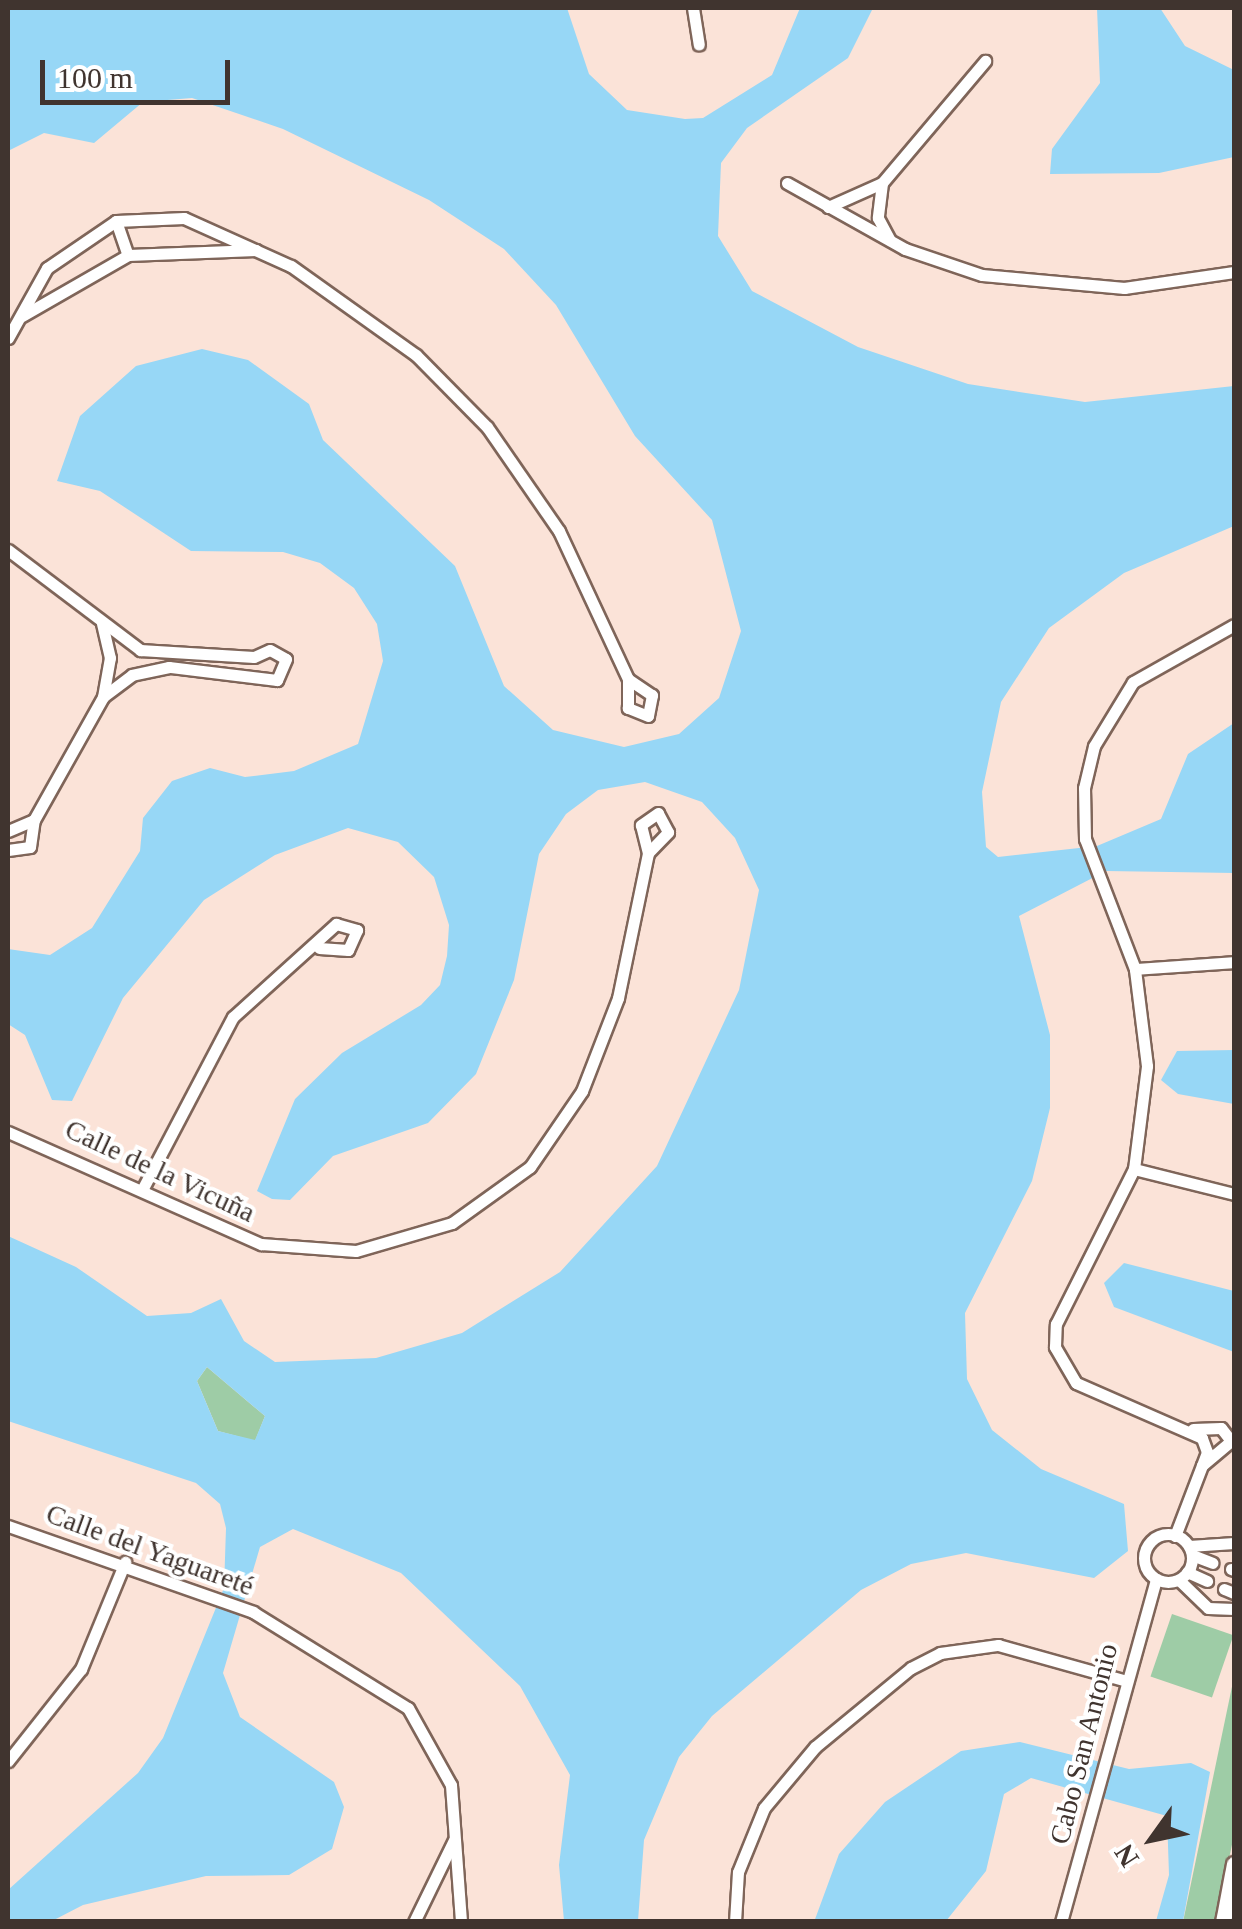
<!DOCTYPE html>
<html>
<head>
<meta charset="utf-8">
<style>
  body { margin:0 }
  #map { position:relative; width:1242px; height:1929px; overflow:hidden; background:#fbe3d8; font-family:Georgia,serif }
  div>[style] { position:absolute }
  .green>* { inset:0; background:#9ecca6; transform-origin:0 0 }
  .water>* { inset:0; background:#97d7f6 }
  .roads { filter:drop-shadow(2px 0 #7f6559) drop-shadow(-2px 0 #7f6559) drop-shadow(0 2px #7f6559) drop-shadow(0 -2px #7f6559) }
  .street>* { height:11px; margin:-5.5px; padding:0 5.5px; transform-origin:5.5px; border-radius:5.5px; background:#fff }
  .street>.ring { margin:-5.5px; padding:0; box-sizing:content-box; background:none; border:11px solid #fff; border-radius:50% }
  .secondary>* { height:15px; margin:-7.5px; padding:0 7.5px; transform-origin:7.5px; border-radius:7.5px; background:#fff }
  span { translate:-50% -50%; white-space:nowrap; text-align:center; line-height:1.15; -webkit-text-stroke:8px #fff; paint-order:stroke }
  .street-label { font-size:28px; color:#40342f }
  .frame { position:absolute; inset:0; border:10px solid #40342f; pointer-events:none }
  .north { position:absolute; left:1102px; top:1789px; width:100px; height:100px; -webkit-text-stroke:8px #fff; paint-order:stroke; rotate:237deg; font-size:28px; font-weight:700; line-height:40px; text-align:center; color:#40342f }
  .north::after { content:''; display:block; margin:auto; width:35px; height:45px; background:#40342f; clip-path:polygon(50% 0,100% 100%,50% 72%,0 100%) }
  .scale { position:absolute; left:40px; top:60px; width:190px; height:45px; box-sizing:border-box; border:5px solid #40342f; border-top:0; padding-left:12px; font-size:30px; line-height:35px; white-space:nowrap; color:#40342f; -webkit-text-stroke:8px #fff; paint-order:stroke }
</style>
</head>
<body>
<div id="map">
  <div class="green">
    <i style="clip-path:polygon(207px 1367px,265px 1416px,255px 1441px,218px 1431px,197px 1381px)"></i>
    <i style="left:1172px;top:1614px;width:65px;height:66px;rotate:19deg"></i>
    <i style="clip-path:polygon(1234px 1677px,1234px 1835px,1216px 1921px,1183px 1922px)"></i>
  </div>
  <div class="water">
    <i style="clip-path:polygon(evenodd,8px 8px,567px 8px,589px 74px,627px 110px,685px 119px,703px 118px,772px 75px,800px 8px,873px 8px,848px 58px,747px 128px,721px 163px,718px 236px,752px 291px,858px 347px,968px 384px,1085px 402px,1234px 386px,1234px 526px,1124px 573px,1049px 628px,1001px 702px,982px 792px,986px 847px,998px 857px,1097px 846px,1161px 819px,1188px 754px,1234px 723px,1234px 873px,1106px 871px,1019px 916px,1050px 1035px,1050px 1108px,1032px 1181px,965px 1313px,967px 1379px,992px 1430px,1041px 1469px,1124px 1504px,1128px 1551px,1094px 1578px,966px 1553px,911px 1564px,861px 1590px,712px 1716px,679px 1757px,644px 1840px,638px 1921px,564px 1921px,559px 1865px,570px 1775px,520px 1686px,401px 1573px,293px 1529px,260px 1547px,223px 1673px,240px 1717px,334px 1782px,344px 1807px,332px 1849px,289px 1875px,206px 1876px,83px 1905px,52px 1921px,8px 1921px,8px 1890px,138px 1773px,163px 1738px,224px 1588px,226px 1528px,220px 1504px,196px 1483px,8px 1421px,8px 1236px,76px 1267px,147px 1316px,191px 1313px,221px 1299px,244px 1341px,275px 1362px,376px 1358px,462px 1333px,560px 1272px,657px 1166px,739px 990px,759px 890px,735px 838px,702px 802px,645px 782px,598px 790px,566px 814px,539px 854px,514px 980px,476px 1074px,428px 1123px,333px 1156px,290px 1200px,272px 1199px,257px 1191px,295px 1099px,342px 1053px,421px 1005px,440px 985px,447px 956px,449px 925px,434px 877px,398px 842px,348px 828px,275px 855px,204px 900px,123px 998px,72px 1101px,52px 1100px,25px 1035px,8px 1024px,8px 949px,50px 955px,92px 928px,140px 851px,143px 818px,172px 781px,210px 768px,245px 777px,294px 771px,358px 744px,383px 661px,377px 624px,354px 588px,320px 563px,283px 552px,191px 551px,100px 491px,57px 481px,80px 416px,136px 366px,202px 349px,248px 360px,309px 404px,323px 440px,455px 566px,504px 686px,553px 730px,624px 747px,679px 734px,719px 698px,741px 631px,712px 520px,635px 436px,556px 305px,504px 249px,429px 200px,283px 129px,192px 98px,143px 102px,94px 143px,44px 133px,8px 151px,8px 8px,207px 1367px,265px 1416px,255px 1440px,218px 1431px,197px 1381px,207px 1367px)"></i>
    <i style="clip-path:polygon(1097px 8px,1160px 8px,1185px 46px,1234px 70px,1234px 157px,1159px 173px,1050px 174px,1052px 149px,1100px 83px)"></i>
    <i style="clip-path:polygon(1234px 1050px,1234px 1104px,1178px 1094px,1161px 1080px,1177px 1051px)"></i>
    <i style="clip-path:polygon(1124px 1263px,1234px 1291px,1234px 1352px,1114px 1307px,1104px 1283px)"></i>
    <i style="clip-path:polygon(1020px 1742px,1129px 1769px,1191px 1763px,1210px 1772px,1183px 1921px,1156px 1921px,1169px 1875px,1167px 1816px,1031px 1778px,1004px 1794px,986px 1871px,946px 1921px,814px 1922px,839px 1854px,885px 1802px,961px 1751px)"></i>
  </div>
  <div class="roads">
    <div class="street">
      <i style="left:693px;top:8px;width:37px;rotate:81deg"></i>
      <i style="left:787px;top:183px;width:135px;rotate:29.2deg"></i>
      <i style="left:905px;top:249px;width:81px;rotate:18.7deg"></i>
      <i style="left:982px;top:275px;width:143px;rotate:5.2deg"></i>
      <i style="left:1124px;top:288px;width:111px;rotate:-8.3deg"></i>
      <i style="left:882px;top:183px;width:160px;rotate:-49.8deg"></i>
      <i style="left:828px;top:207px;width:59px;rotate:-24deg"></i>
      <i style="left:882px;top:183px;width:35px;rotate:97deg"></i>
      <i style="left:878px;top:218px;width:24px;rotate:62deg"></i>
      <i style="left:116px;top:221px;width:36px;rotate:71deg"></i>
      <i style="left:22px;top:316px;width:122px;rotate:-29.9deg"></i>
      <i style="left:128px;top:255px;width:128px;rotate:-2.2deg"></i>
      <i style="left:8px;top:338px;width:80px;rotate:-60.9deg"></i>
      <i style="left:47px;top:268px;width:83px;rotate:-34.3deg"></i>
      <i style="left:116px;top:221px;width:68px;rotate:-2.5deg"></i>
      <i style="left:184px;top:218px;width:117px;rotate:24.2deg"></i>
      <i style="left:291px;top:266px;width:153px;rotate:35.5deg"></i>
      <i style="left:416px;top:355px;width:101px;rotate:45.4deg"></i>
      <i style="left:487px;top:427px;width:126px;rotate:55.3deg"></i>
      <i style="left:559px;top:531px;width:163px;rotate:65deg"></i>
      <i style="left:8px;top:550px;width:166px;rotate:37.1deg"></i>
      <i style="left:140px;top:650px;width:114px;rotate:3.5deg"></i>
      <i style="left:254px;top:657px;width:17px;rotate:-24deg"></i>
      <i style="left:270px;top:650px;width:18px;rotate:29deg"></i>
      <i style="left:286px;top:659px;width:23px;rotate:113deg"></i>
      <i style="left:277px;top:680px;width:109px;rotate:-173.1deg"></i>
      <i style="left:169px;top:667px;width:38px;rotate:168deg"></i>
      <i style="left:132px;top:675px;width:36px;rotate:143deg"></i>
      <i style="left:628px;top:679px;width:29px;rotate:34deg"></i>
      <i style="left:652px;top:695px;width:21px;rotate:101deg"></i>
      <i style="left:648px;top:716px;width:22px;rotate:-158deg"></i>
      <i style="left:628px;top:708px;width:29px;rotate:-90deg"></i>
      <i style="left:8px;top:831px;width:28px;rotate:-23deg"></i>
      <i style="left:8px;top:850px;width:22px;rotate:-8deg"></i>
      <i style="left:30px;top:847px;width:27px;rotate:-82deg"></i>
      <i style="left:34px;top:820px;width:141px;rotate:-60.7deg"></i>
      <i style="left:103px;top:697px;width:40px;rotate:-80deg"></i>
      <i style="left:110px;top:658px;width:35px;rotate:-103deg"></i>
      <i style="left:1135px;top:969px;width:99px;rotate:-4deg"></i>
      <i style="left:8px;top:1132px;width:277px;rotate:23.9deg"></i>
      <i style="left:261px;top:1244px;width:95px;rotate:4.2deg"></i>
      <i style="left:356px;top:1251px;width:100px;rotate:-16.3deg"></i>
      <i style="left:452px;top:1223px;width:96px;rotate:-35.7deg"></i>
      <i style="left:530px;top:1167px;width:92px;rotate:-55.6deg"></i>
      <i style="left:582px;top:1091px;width:100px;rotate:-68.8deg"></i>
      <i style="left:618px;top:998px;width:148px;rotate:-78.3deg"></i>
      <i style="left:648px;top:853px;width:29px;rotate:-46deg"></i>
      <i style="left:668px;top:832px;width:21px;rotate:-118deg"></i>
      <i style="left:658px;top:813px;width:21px;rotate:145deg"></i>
      <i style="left:641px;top:825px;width:29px;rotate:76deg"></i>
      <i style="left:1134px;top:1169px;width:103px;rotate:14deg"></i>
      <i style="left:142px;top:1190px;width:195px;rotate:-62.3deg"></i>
      <i style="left:233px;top:1017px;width:139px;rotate:-42.1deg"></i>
      <i style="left:336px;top:924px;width:22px;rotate:16deg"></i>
      <i style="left:357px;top:930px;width:22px;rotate:114deg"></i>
      <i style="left:348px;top:950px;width:29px;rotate:-176deg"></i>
      <i style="left:1193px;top:1429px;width:28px;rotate:-2deg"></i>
      <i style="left:1221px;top:1428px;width:16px;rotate:52deg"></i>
      <i style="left:1231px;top:1441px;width:38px;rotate:140deg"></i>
      <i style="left:8px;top:1526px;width:260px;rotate:19.3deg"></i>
      <i style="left:253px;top:1612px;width:182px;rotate:31.8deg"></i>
      <i style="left:408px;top:1708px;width:88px;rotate:60.8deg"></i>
      <i style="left:451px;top:1785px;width:137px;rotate:85.8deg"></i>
      <i class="ring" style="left:1144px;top:1534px;width:37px;height:37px"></i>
      <i style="left:1175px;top:1536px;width:90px;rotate:-69.1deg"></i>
      <i style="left:1207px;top:1452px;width:15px;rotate:-110deg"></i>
      <i style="left:1202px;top:1438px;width:137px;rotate:-156.4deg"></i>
      <i style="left:1076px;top:1383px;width:42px;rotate:-120.3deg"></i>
      <i style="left:1055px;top:1347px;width:23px;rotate:-88deg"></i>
      <i style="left:1056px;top:1324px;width:174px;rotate:-63.3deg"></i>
      <i style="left:1134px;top:1169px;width:104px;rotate:-82.8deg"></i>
      <i style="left:1147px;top:1066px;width:98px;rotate:-97.1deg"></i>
      <i style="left:1135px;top:969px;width:139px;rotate:-111deg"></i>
      <i style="left:1085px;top:839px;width:51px;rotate:-91.1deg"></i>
      <i style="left:1084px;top:788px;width:43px;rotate:-76.6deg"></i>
      <i style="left:1094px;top:746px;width:75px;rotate:-58.6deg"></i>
      <i style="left:1133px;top:682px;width:116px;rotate:-29.4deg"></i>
      <i style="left:1189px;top:1546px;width:45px;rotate:-3.8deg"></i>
      <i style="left:1192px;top:1555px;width:22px;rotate:21deg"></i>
      <i style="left:1231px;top:1569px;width:3px;rotate:18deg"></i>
      <i style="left:1187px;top:1572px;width:22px;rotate:24deg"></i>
      <i style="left:1179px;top:1580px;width:40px;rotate:44deg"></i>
      <i style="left:1208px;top:1608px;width:26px;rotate:2deg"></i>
      <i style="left:1224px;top:1589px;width:11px;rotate:22deg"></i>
      <i style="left:8px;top:1761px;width:117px;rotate:-51.6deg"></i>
      <i style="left:81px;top:1669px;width:116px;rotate:-67.6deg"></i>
      <i style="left:414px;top:1922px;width:91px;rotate:-64deg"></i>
      <i style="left:735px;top:1922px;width:50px;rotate:-86.6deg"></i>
      <i style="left:738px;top:1872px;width:69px;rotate:-67.9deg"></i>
      <i style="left:764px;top:1808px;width:80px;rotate:-50.1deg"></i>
      <i style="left:815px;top:1747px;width:124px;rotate:-39.5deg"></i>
      <i style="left:911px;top:1668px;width:33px;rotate:-27deg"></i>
      <i style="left:940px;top:1653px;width:59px;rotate:-7.9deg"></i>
      <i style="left:998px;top:1645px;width:130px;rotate:15.6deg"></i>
      <i style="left:1061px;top:1922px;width:356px;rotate:-74.5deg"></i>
    </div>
    <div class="secondary">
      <i style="left:1223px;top:1922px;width:59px;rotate:-79.3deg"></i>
    </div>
  </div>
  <div class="street-label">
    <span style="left:160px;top:1171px;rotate:25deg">Calle de la Vicuña</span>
    <span style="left:150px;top:1550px;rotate:20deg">Calle del Yaguareté</span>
    <span style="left:1084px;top:1744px;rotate:-76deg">Cabo San Antonio</span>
  </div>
  <div class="frame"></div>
  <div class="north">N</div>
  <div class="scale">100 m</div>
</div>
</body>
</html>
